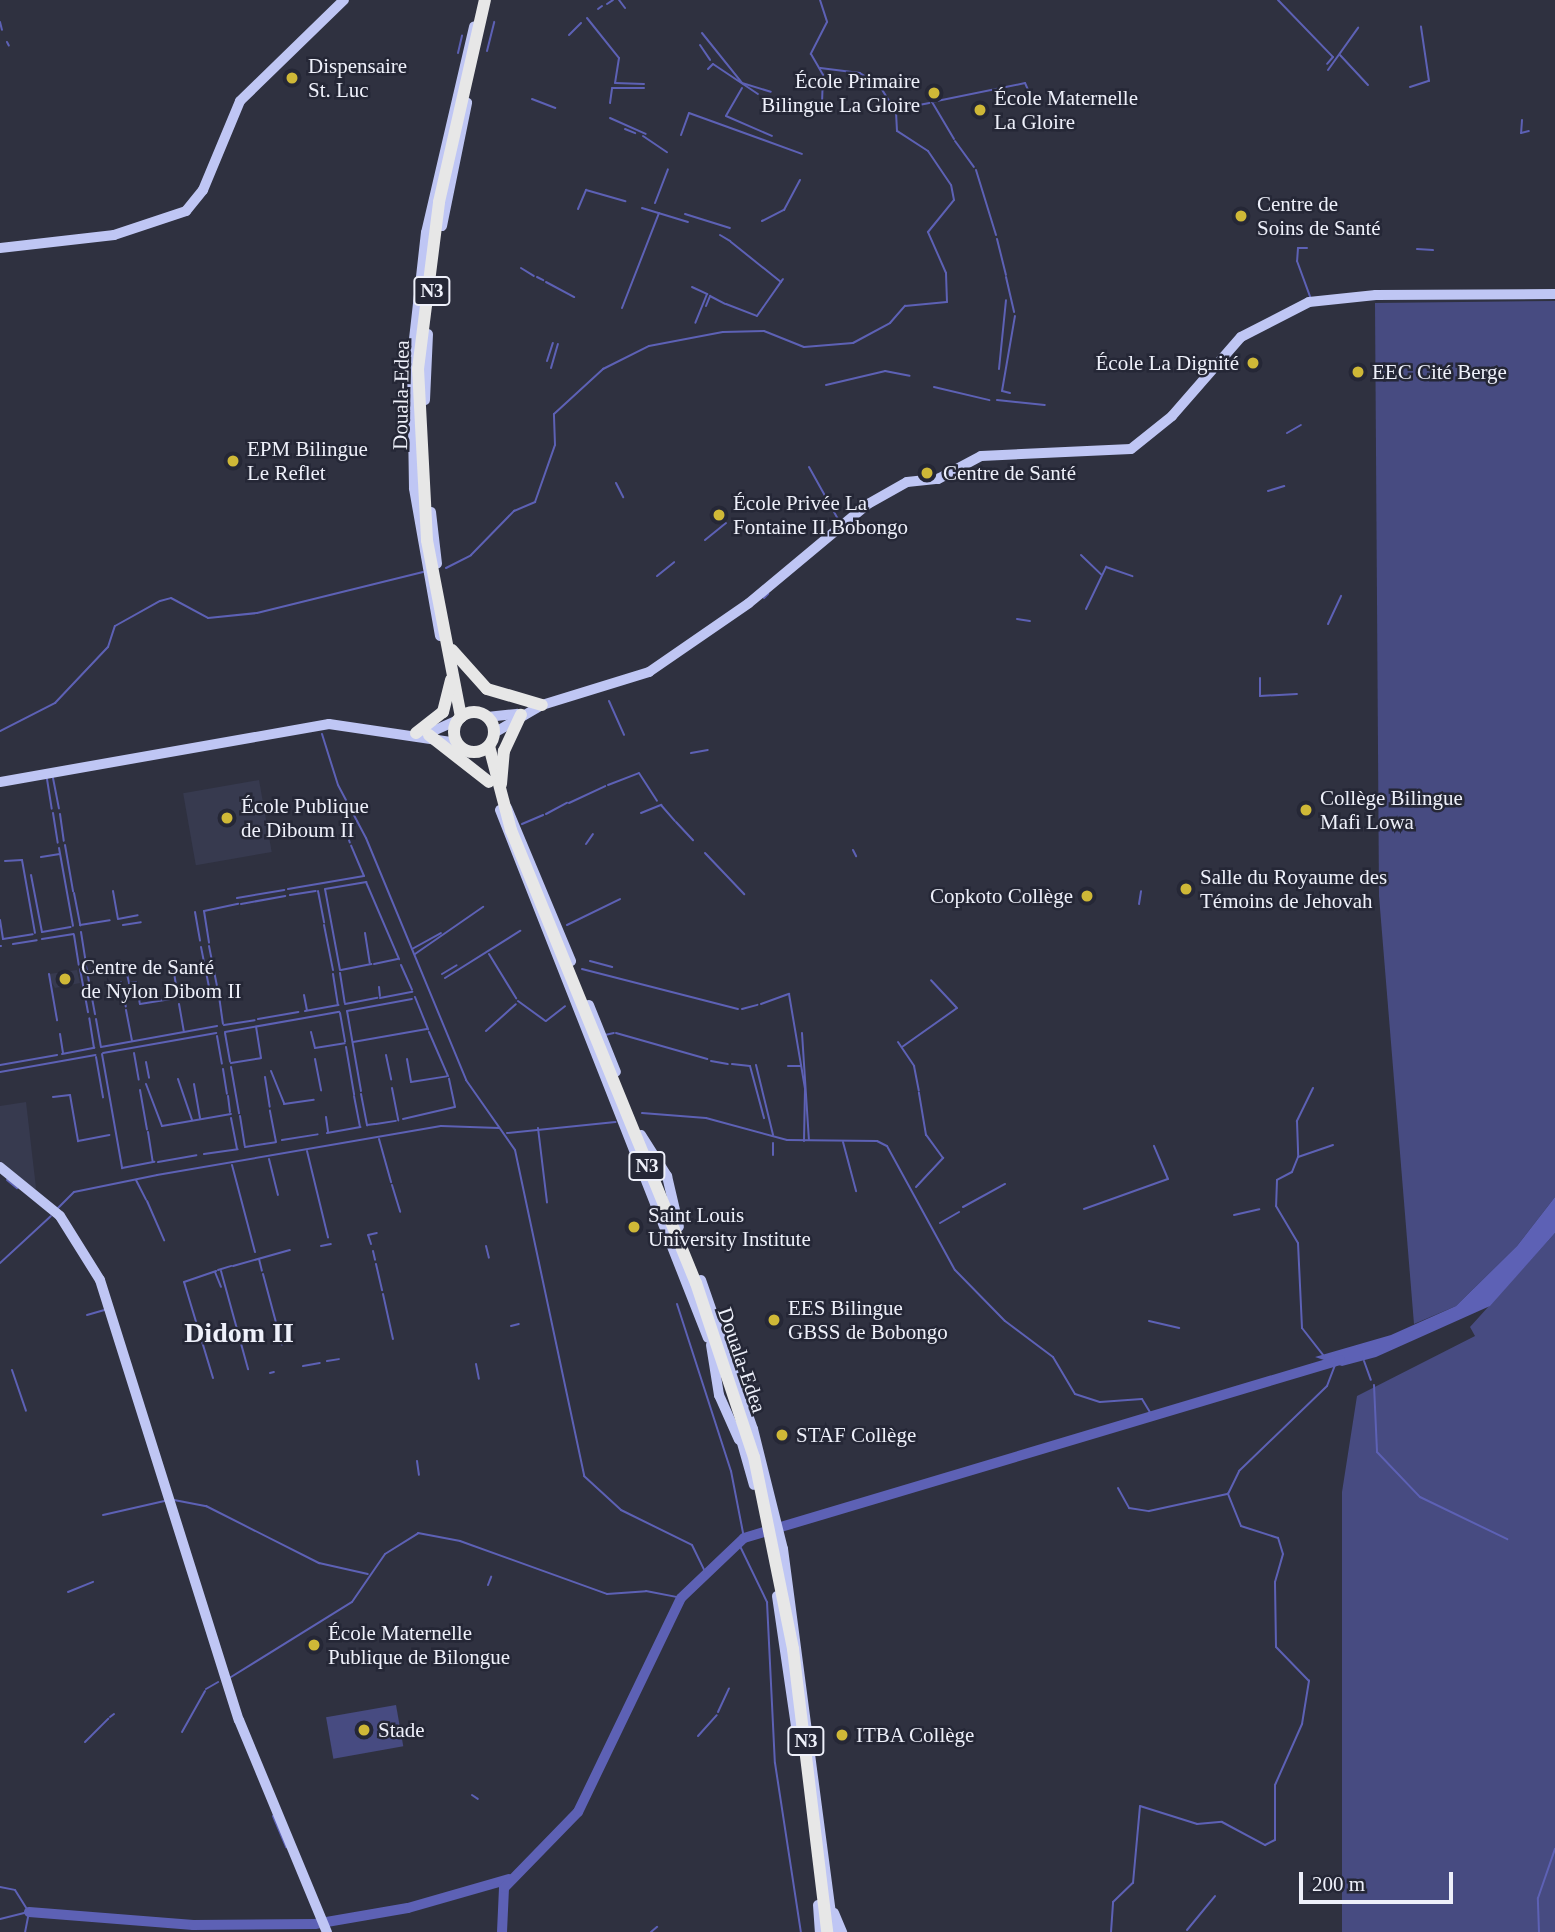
<!DOCTYPE html>
<html>
<head>
<meta charset="utf-8">
<style>
  body { margin:0 }
  #map { position:relative; width:1555px; height:1932px; overflow:hidden; background:#2f3140; font-family:"Times New Roman",serif }
  div>[style] { position:absolute }
  .built>* { inset:0; background:#373a4f; transform-origin:0 0 }
  .green>* { inset:0; background:#474b81; transform-origin:0 0 }
  .water>* { inset:0; background:#5d61b5 }
  .stream>* { height:2px; margin:-1px; padding:0 1px; transform-origin:1px; border-radius:1px; background:#5d61b5 }
  .river>* { height:10px; margin:-5px; padding:0 5px; transform-origin:5px; border-radius:5px; background:#5d61b5 }
  .major>* { height:10px; margin:-5px; padding:0 5px; transform-origin:5px; border-radius:5px; background:#bfc6f4 }
  .highway>* { height:12px; margin:-6px; padding:0 6px; transform-origin:6px; border-radius:6px; background:#e7e7e7 }
  .highway>.ring { margin:-6px; padding:0; box-sizing:content-box; background:none; border:12px solid #e7e7e7; border-radius:50% }
  .dots>* { width:19px; height:19px; translate:-50% -50%; box-sizing:border-box; border:4px solid #252736; border-radius:50% }
  span { translate:-50% -50%; white-space:nowrap; text-align:center; line-height:1.15; -webkit-text-stroke:5px #252736; paint-order:stroke }
  .shield-label span { padding:2px 5px; background:#252736; border:2px solid; border-radius:5px; -webkit-text-stroke-width:0 }
  .shield-label { font-size:19px; color:#eef0fa; font-weight:700 }
  .poi-label { font-size:21px; color:#eef0fa }
  .left { translate:0 -50%; text-align:left }
  .right { translate:-100% -50%; text-align:right }
  .street-label { font-size:21px; color:#eef0fa }
  .district-label { font-size:28px; color:#eef0fa; font-weight:700 }
  .scale { position:absolute; left:1299px; top:1872px; width:154px; height:32px; box-sizing:border-box; border:4px solid #eef0fa; border-top:0; padding-left:9px; font-size:21px; line-height:24px; white-space:nowrap; color:#eef0fa; -webkit-text-stroke:5px #252736; paint-order:stroke }
</style>
</head>
<body>
<div id="map">
  <div class="built">
    <i style="left:259px;top:780px;width:73px;height:77px;rotate:80deg"></i>
    <i style="clip-path:polygon(77px 970px,80px 983px,55px 988px,51px 981px,49px 974px)"></i>
    <i style="clip-path:polygon(26px 1102px,36px 1188px,31px 1193px,0 1168px,0 1106px)"></i>
  </div>
  <div class="green">
    <i style="clip-path:polygon(1555px 301px,1555px 1197px,1517px 1246px,1456px 1306px,1414px 1324px,1379px 896px,1375px 303px)"></i>
    <i style="clip-path:polygon(1555px 1233px,1555px 1932px,1342px 1932px,1342px 1492px,1357px 1396px,1475px 1336px,1470px 1327px)"></i>
    <i style="left:396px;top:1705px;width:42px;height:71px;rotate:80deg"></i>
  </div>
  <div class="water">
    <i style="clip-path:polygon(1555px 1197px,1555px 1233px,1490px 1306px,1376px 1357px,1342px 1366px,1315px 1357px,1391px 1335px,1456px 1306px,1517px 1246px)"></i>
  </div>
  <div class="stream">
    <i style="left:619px;top:0;width:10px;rotate:53deg"></i>
    <i style="left:820px;top:0;width:23px;rotate:72deg"></i>
    <i style="left:827px;top:22px;width:36px;rotate:117deg"></i>
    <i style="left:811px;top:54px;width:24px;rotate:60deg"></i>
    <i style="left:823px;top:75px;width:32px;rotate:92deg"></i>
    <i style="left:1278px;top:0;width:79px;rotate:46deg"></i>
    <i style="left:1333px;top:57px;width:9px;rotate:131deg"></i>
    <i style="left:607px;top:4px;width:7px;rotate:-34deg"></i>
    <i style="left:598px;top:9px;width:5px;rotate:-37deg"></i>
    <i style="left:587px;top:18px;width:51px;rotate:51.3deg"></i>
    <i style="left:619px;top:58px;width:25px;rotate:99deg"></i>
    <i style="left:615px;top:83px;width:29px;rotate:2deg"></i>
    <i style="left:0;top:22px;width:8px;rotate:76deg"></i>
    <i style="left:702px;top:33px;width:64px;rotate:51.3deg"></i>
    <i style="left:742px;top:83px;width:30px;rotate:17deg"></i>
    <i style="left:569px;top:35px;width:17px;rotate:-45deg"></i>
    <i style="left:7px;top:42px;width:4px;rotate:63deg"></i>
    <i style="left:700px;top:45px;width:18px;rotate:56deg"></i>
    <i style="left:487px;top:51px;width:30px;rotate:-76deg"></i>
    <i style="left:458px;top:53px;width:18px;rotate:-77deg"></i>
    <i style="left:1340px;top:55px;width:41px;rotate:47deg"></i>
    <i style="left:708px;top:69px;width:7px;rotate:-45deg"></i>
    <i style="left:713px;top:64px;width:54px;rotate:33.7deg"></i>
    <i style="left:1328px;top:70px;width:52px;rotate:-54.5deg"></i>
    <i style="left:1410px;top:87px;width:20px;rotate:-18deg"></i>
    <i style="left:1429px;top:81px;width:55px;rotate:-98.4deg"></i>
    <i style="left:742px;top:88px;width:32px;rotate:120deg"></i>
    <i style="left:726px;top:116px;width:50px;rotate:23.5deg"></i>
    <i style="left:765px;top:97px;width:18px;rotate:19deg"></i>
    <i style="left:532px;top:99px;width:25px;rotate:21deg"></i>
    <i style="left:610px;top:103px;width:15px;rotate:-82deg"></i>
    <i style="left:612px;top:88px;width:32px"></i>
    <i style="left:898px;top:109px;width:32px;rotate:-11deg"></i>
    <i style="left:610px;top:118px;width:39px;rotate:24deg"></i>
    <i style="left:1522px;top:120px;width:13px;rotate:94deg"></i>
    <i style="left:1521px;top:133px;width:8px;rotate:-14deg"></i>
    <i style="left:625px;top:129px;width:11px;rotate:22deg"></i>
    <i style="left:681px;top:135px;width:23px;rotate:-70deg"></i>
    <i style="left:689px;top:113px;width:120px;rotate:19.9deg"></i>
    <i style="left:643px;top:136px;width:29px;rotate:34deg"></i>
    <i style="left:954px;top:139px;width:43px;rotate:-120.7deg"></i>
    <i style="left:932px;top:102px;width:95px;rotate:-11.5deg"></i>
    <i style="left:1025px;top:83px;width:10px;rotate:66deg"></i>
    <i style="left:955px;top:141px;width:32px;rotate:54deg"></i>
    <i style="left:976px;top:170px;width:68px;rotate:72.9deg"></i>
    <i style="left:655px;top:203px;width:36px;rotate:-69deg"></i>
    <i style="left:642px;top:208px;width:48px;rotate:16.9deg"></i>
    <i style="left:578px;top:209px;width:21px;rotate:-67deg"></i>
    <i style="left:586px;top:190px;width:41px;rotate:15.8deg"></i>
    <i style="left:685px;top:214px;width:47px;rotate:17.3deg"></i>
    <i style="left:762px;top:221px;width:25px;rotate:-27deg"></i>
    <i style="left:784px;top:210px;width:34px;rotate:-62deg"></i>
    <i style="left:720px;top:235px;width:12px;rotate:31deg"></i>
    <i style="left:997px;top:239px;width:37px;rotate:76deg"></i>
    <i style="left:731px;top:242px;width:64px;rotate:38.7deg"></i>
    <i style="left:1307px;top:248px;width:9px;rotate:180deg"></i>
    <i style="left:1298px;top:248px;width:13px;rotate:94deg"></i>
    <i style="left:1297px;top:261px;width:40px;rotate:69.8deg"></i>
    <i style="left:1417px;top:249px;width:16px;rotate:4deg"></i>
    <i style="left:521px;top:268px;width:15px;rotate:32deg"></i>
    <i style="left:537px;top:277px;width:7px;rotate:27deg"></i>
    <i style="left:1006px;top:277px;width:36px;rotate:77deg"></i>
    <i style="left:546px;top:282px;width:32px;rotate:28deg"></i>
    <i style="left:692px;top:287px;width:17px;rotate:25deg"></i>
    <i style="left:707px;top:294px;width:31px;rotate:112deg"></i>
    <i style="left:726px;top:304px;width:33px;rotate:21deg"></i>
    <i style="left:757px;top:316px;width:45px;rotate:-54.9deg"></i>
    <i style="left:706px;top:306px;width:11px;rotate:-68deg"></i>
    <i style="left:710px;top:296px;width:17px;rotate:28deg"></i>
    <i style="left:622px;top:308px;width:102px;rotate:-68.7deg"></i>
    <i style="left:547px;top:361px;width:19px;rotate:-72deg"></i>
    <i style="left:551px;top:368px;width:25px;rotate:-74deg"></i>
    <i style="left:999px;top:369px;width:69px;rotate:-84.2deg"></i>
    <i style="left:826px;top:385px;width:61px;rotate:-13.3deg"></i>
    <i style="left:885px;top:371px;width:25px;rotate:11deg"></i>
    <i style="left:934px;top:387px;width:57px;rotate:13.3deg"></i>
    <i style="left:1010px;top:393px;width:8px;rotate:-166deg"></i>
    <i style="left:1002px;top:391px;width:76px;rotate:-80.2deg"></i>
    <i style="left:997px;top:400px;width:48px;rotate:5.9deg"></i>
    <i style="left:1287px;top:433px;width:16px;rotate:-30deg"></i>
    <i style="left:809px;top:467px;width:62px;rotate:60.9deg"></i>
    <i style="left:616px;top:483px;width:16px;rotate:63deg"></i>
    <i style="left:1268px;top:491px;width:17px;rotate:-17deg"></i>
    <i style="left:705px;top:540px;width:27px;rotate:-39deg"></i>
    <i style="left:1081px;top:555px;width:29px;rotate:44deg"></i>
    <i style="left:446px;top:568px;width:28px;rotate:-27deg"></i>
    <i style="left:471px;top:555px;width:62px;rotate:-45.7deg"></i>
    <i style="left:514px;top:511px;width:23px;rotate:-23deg"></i>
    <i style="left:535px;top:502px;width:60px;rotate:-70.7deg"></i>
    <i style="left:555px;top:445px;width:31px;rotate:-92deg"></i>
    <i style="left:554px;top:414px;width:67px;rotate:-42.6deg"></i>
    <i style="left:603px;top:369px;width:51px;rotate:-26.6deg"></i>
    <i style="left:649px;top:346px;width:75px;rotate:-10.7deg"></i>
    <i style="left:723px;top:332px;width:41px;rotate:-1.4deg"></i>
    <i style="left:764px;top:331px;width:43px;rotate:21.8deg"></i>
    <i style="left:804px;top:347px;width:49px;rotate:-4.7deg"></i>
    <i style="left:853px;top:343px;width:42px;rotate:-28.4deg"></i>
    <i style="left:890px;top:323px;width:23px;rotate:-49deg"></i>
    <i style="left:905px;top:306px;width:42px;rotate:-5.4deg"></i>
    <i style="left:947px;top:302px;width:29px;rotate:-92deg"></i>
    <i style="left:946px;top:273px;width:45px;rotate:-113.7deg"></i>
    <i style="left:928px;top:232px;width:41px;rotate:-50.9deg"></i>
    <i style="left:954px;top:200px;width:15px;rotate:-101deg"></i>
    <i style="left:951px;top:185px;width:41px;rotate:-124.1deg"></i>
    <i style="left:928px;top:151px;width:37px;rotate:-147deg"></i>
    <i style="left:897px;top:131px;width:19px;rotate:-93deg"></i>
    <i style="left:896px;top:112px;width:32px;rotate:-122deg"></i>
    <i style="left:879px;top:85px;width:22px;rotate:-148deg"></i>
    <i style="left:860px;top:73px;width:40px;rotate:-172.9deg"></i>
    <i style="left:657px;top:576px;width:22px;rotate:-39deg"></i>
    <i style="left:764px;top:598px;width:6px;rotate:-45deg"></i>
    <i style="left:1086px;top:609px;width:47px;rotate:-64.5deg"></i>
    <i style="left:1106px;top:567px;width:28px;rotate:19deg"></i>
    <i style="left:1017px;top:619px;width:13px;rotate:9deg"></i>
    <i style="left:1328px;top:624px;width:31px;rotate:-65deg"></i>
    <i style="left:1260px;top:678px;width:18px;rotate:90deg"></i>
    <i style="left:1260px;top:696px;width:37px;rotate:-3deg"></i>
    <i style="left:609px;top:701px;width:37px;rotate:66deg"></i>
    <i style="left:0;top:731px;width:62px;rotate:-27deg"></i>
    <i style="left:55px;top:703px;width:77px;rotate:-46.6deg"></i>
    <i style="left:108px;top:647px;width:22px;rotate:-72deg"></i>
    <i style="left:115px;top:626px;width:51px;rotate:-29.1deg"></i>
    <i style="left:160px;top:601px;width:11px;rotate:-15deg"></i>
    <i style="left:171px;top:598px;width:42px;rotate:28.4deg"></i>
    <i style="left:208px;top:618px;width:49px;rotate:-5.8deg"></i>
    <i style="left:257px;top:613px;width:171px;rotate:-13.9deg"></i>
    <i style="left:322px;top:734px;width:53px;rotate:72.6deg"></i>
    <i style="left:338px;top:785px;width:60px;rotate:62.2deg"></i>
    <i style="left:366px;top:838px;width:262px;rotate:67.5deg"></i>
    <i style="left:466px;top:1080px;width:85px;rotate:55deg"></i>
    <i style="left:515px;top:1150px;width:333px;rotate:78deg"></i>
    <i style="left:584px;top:1476px;width:50px;rotate:42.6deg"></i>
    <i style="left:621px;top:1510px;width:79px;rotate:26.2deg"></i>
    <i style="left:692px;top:1545px;width:28px;rotate:64deg"></i>
    <i style="left:691px;top:753px;width:17px;rotate:-10deg"></i>
    <i style="left:53px;top:778px;width:31px;rotate:79deg"></i>
    <i style="left:47px;top:779px;width:30px;rotate:81deg"></i>
    <i style="left:608px;top:785px;width:33px;rotate:-21deg"></i>
    <i style="left:639px;top:773px;width:33px;rotate:57deg"></i>
    <i style="left:569px;top:803px;width:40px;rotate:-25deg"></i>
    <i style="left:53px;top:813px;width:30px;rotate:81deg"></i>
    <i style="left:641px;top:813px;width:22px;rotate:-22deg"></i>
    <i style="left:661px;top:805px;width:21px;rotate:49deg"></i>
    <i style="left:60px;top:814px;width:27px;rotate:82deg"></i>
    <i style="left:546px;top:814px;width:24px;rotate:-28deg"></i>
    <i style="left:676px;top:822px;width:25px;rotate:47deg"></i>
    <i style="left:522px;top:824px;width:23px;rotate:-23deg"></i>
    <i style="left:347px;top:834px;width:9px;rotate:72deg"></i>
    <i style="left:586px;top:844px;width:12px;rotate:-55deg"></i>
    <i style="left:65px;top:845px;width:47px;rotate:80.1deg"></i>
    <i style="left:59px;top:848px;width:79px;rotate:79.8deg"></i>
    <i style="left:853px;top:850px;width:7px;rotate:63deg"></i>
    <i style="left:705px;top:853px;width:57px;rotate:46.4deg"></i>
    <i style="left:41px;top:857px;width:19px;rotate:-9deg"></i>
    <i style="left:5px;top:861px;width:17px;rotate:-3deg"></i>
    <i style="left:22px;top:860px;width:74px;rotate:79.9deg"></i>
    <i style="left:31px;top:875px;width:58px;rotate:79.1deg"></i>
    <i style="left:288px;top:889px;width:77px;rotate:-9.7deg"></i>
    <i style="left:364px;top:876px;width:33px;rotate:-113deg"></i>
    <i style="left:113px;top:891px;width:28px;rotate:80deg"></i>
    <i style="left:318px;top:891px;width:32px;rotate:79deg"></i>
    <i style="left:74px;top:893px;width:33px;rotate:79deg"></i>
    <i style="left:290px;top:895px;width:26px;rotate:-9deg"></i>
    <i style="left:237px;top:898px;width:48px;rotate:-9.7deg"></i>
    <i style="left:241px;top:904px;width:45px;rotate:-10.3deg"></i>
    <i style="left:1139px;top:904px;width:13px;rotate:-81deg"></i>
    <i style="left:204px;top:911px;width:35px;rotate:-12deg"></i>
    <i style="left:204px;top:911px;width:32px;rotate:81deg"></i>
    <i style="left:195px;top:912px;width:29px;rotate:80deg"></i>
    <i style="left:118px;top:919px;width:20px;rotate:-11deg"></i>
    <i style="left:0;top:920px;width:19px;rotate:81deg"></i>
    <i style="left:80px;top:925px;width:30px;rotate:-9deg"></i>
    <i style="left:123px;top:925px;width:18px;rotate:-9deg"></i>
    <i style="left:324px;top:925px;width:46px;rotate:78.7deg"></i>
    <i style="left:567px;top:925px;width:59px;rotate:-26.1deg"></i>
    <i style="left:42px;top:932px;width:29px;rotate:-10deg"></i>
    <i style="left:81px;top:932px;width:31px;rotate:81deg"></i>
    <i style="left:365px;top:933px;width:30px;rotate:81deg"></i>
    <i style="left:74px;top:935px;width:30px;rotate:81deg"></i>
    <i style="left:3px;top:939px;width:30px;rotate:-9deg"></i>
    <i style="left:42px;top:939px;width:32px;rotate:-9deg"></i>
    <i style="left:13px;top:944px;width:24px;rotate:-9deg"></i>
    <i style="left:0;top:946px;width:1px"></i>
    <i style="left:209px;top:946px;width:46px;rotate:78.7deg"></i>
    <i style="left:412px;top:949px;width:33px;rotate:-29deg"></i>
    <i style="left:415px;top:954px;width:83px;rotate:-34.7deg"></i>
    <i style="left:489px;top:954px;width:52px;rotate:58.5deg"></i>
    <i style="left:172px;top:960px;width:37px;rotate:81deg"></i>
    <i style="left:590px;top:961px;width:23px;rotate:15deg"></i>
    <i style="left:374px;top:964px;width:24px;rotate:-12deg"></i>
    <i style="left:401px;top:965px;width:27px;rotate:66deg"></i>
    <i style="left:86px;top:966px;width:49px;rotate:79.4deg"></i>
    <i style="left:80px;top:969px;width:44px;rotate:79.5deg"></i>
    <i style="left:582px;top:969px;width:161px;rotate:14.4deg"></i>
    <i style="left:340px;top:970px;width:82px;rotate:-100.5deg"></i>
    <i style="left:325px;top:889px;width:42px;rotate:-9.7deg"></i>
    <i style="left:366px;top:882px;width:84px;rotate:66.8deg"></i>
    <i style="left:341px;top:970px;width:31px;rotate:-11deg"></i>
    <i style="left:340px;top:973px;width:30px;rotate:81deg"></i>
    <i style="left:49px;top:974px;width:47px;rotate:80.1deg"></i>
    <i style="left:127px;top:974px;width:9px;rotate:77deg"></i>
    <i style="left:129px;top:983px;width:7px;rotate:-8deg"></i>
    <i style="left:136px;top:982px;width:22px;rotate:80deg"></i>
    <i style="left:140px;top:1004px;width:33px;rotate:-9deg"></i>
    <i style="left:333px;top:974px;width:30px;rotate:81deg"></i>
    <i style="left:442px;top:974px;width:17px;rotate:-31deg"></i>
    <i style="left:445px;top:978px;width:89px;rotate:-32.1deg"></i>
    <i style="left:121px;top:982px;width:25px;rotate:79deg"></i>
    <i style="left:379px;top:987px;width:9px;rotate:84deg"></i>
    <i style="left:304px;top:995px;width:15px;rotate:79deg"></i>
    <i style="left:219px;top:996px;width:28px;rotate:82deg"></i>
    <i style="left:415px;top:997px;width:35px;rotate:68deg"></i>
    <i style="left:178px;top:998px;width:33px;rotate:-11deg"></i>
    <i style="left:210px;top:992px;width:46px;rotate:-101.3deg"></i>
    <i style="left:380px;top:998px;width:33px;rotate:-11deg"></i>
    <i style="left:518px;top:1001px;width:34px;rotate:36deg"></i>
    <i style="left:546px;top:1021px;width:24px;rotate:-38deg"></i>
    <i style="left:179px;top:1004px;width:27px;rotate:80deg"></i>
    <i style="left:345px;top:1004px;width:33px;rotate:-11deg"></i>
    <i style="left:761px;top:1004px;width:30px;rotate:-20deg"></i>
    <i style="left:789px;top:994px;width:96px;rotate:80.4deg"></i>
    <i style="left:805px;top:1089px;width:52px;rotate:91.1deg"></i>
    <i style="left:742px;top:1009px;width:16px;rotate:-15deg"></i>
    <i style="left:126px;top:1010px;width:31px;rotate:79deg"></i>
    <i style="left:305px;top:1011px;width:34px;rotate:-10deg"></i>
    <i style="left:340px;top:1013px;width:29px;rotate:80deg"></i>
    <i style="left:96px;top:1019px;width:28px;rotate:80deg"></i>
    <i style="left:101px;top:1047px;width:118px;rotate:-10.3deg"></i>
    <i style="left:258px;top:1019px;width:41px;rotate:-9.9deg"></i>
    <i style="left:224px;top:1025px;width:31px;rotate:-9deg"></i>
    <i style="left:486px;top:1031px;width:40px;rotate:-42deg"></i>
    <i style="left:225px;top:1032px;width:116px;rotate:-10deg"></i>
    <i style="left:311px;top:1032px;width:16px;rotate:76deg"></i>
    <i style="left:315px;top:1048px;width:30px;rotate:-9deg"></i>
    <i style="left:429px;top:1032px;width:48px;rotate:66.6deg"></i>
    <i style="left:225px;top:1033px;width:29px;rotate:80deg"></i>
    <i style="left:616px;top:1033px;width:95px;rotate:15.9deg"></i>
    <i style="left:802px;top:1033px;width:107px;rotate:86.3deg"></i>
    <i style="left:60px;top:1034px;width:19px;rotate:81deg"></i>
    <i style="left:605px;top:1035px;width:9px;rotate:-13deg"></i>
    <i style="left:217px;top:1036px;width:28px;rotate:80deg"></i>
    <i style="left:353px;top:1042px;width:75px;rotate:-10deg"></i>
    <i style="left:898px;top:1042px;width:29px;rotate:56deg"></i>
    <i style="left:914px;top:1066px;width:25px;rotate:79deg"></i>
    <i style="left:346px;top:1047px;width:48px;rotate:80.3deg"></i>
    <i style="left:902px;top:1047px;width:67px;rotate:-35.3deg"></i>
    <i style="left:957px;top:1008px;width:38px;rotate:-133deg"></i>
    <i style="left:103px;top:1053px;width:115px;rotate:-10deg"></i>
    <i style="left:134px;top:1053px;width:27px;rotate:80deg"></i>
    <i style="left:62px;top:1054px;width:33px;rotate:-11deg"></i>
    <i style="left:94px;top:1048px;width:30px;rotate:-99deg"></i>
    <i style="left:102px;top:1054px;width:116px;rotate:80deg"></i>
    <i style="left:122px;top:1168px;width:33px;rotate:-11deg"></i>
    <i style="left:386px;top:1055px;width:25px;rotate:78deg"></i>
    <i style="left:96px;top:1057px;width:41px;rotate:80.1deg"></i>
    <i style="left:315px;top:1059px;width:32px;rotate:79deg"></i>
    <i style="left:407px;top:1059px;width:23px;rotate:80deg"></i>
    <i style="left:411px;top:1082px;width:36px;rotate:-9deg"></i>
    <i style="left:711px;top:1061px;width:17px;rotate:10deg"></i>
    <i style="left:146px;top:1062px;width:16px;rotate:79deg"></i>
    <i style="left:231px;top:1063px;width:30px;rotate:-9deg"></i>
    <i style="left:261px;top:1058px;width:31px;rotate:-99deg"></i>
    <i style="left:732px;top:1064px;width:18px;rotate:6deg"></i>
    <i style="left:750px;top:1066px;width:54px;rotate:74.9deg"></i>
    <i style="left:0;top:1065px;width:58px;rotate:-10deg"></i>
    <i style="left:756px;top:1065px;width:72px;rotate:76.3deg"></i>
    <i style="left:788px;top:1066px;width:13px"></i>
    <i style="left:231px;top:1067px;width:47px;rotate:80.1deg"></i>
    <i style="left:223px;top:1069px;width:25px;rotate:81deg"></i>
    <i style="left:271px;top:1071px;width:35px;rotate:68deg"></i>
    <i style="left:284px;top:1104px;width:30px;rotate:-8deg"></i>
    <i style="left:0;top:1072px;width:97px;rotate:-10.1deg"></i>
    <i style="left:265px;top:1077px;width:30px;rotate:81deg"></i>
    <i style="left:178px;top:1079px;width:43px;rotate:71.1deg"></i>
    <i style="left:146px;top:1084px;width:45px;rotate:69.1deg"></i>
    <i style="left:162px;top:1126px;width:70px;rotate:-9.9deg"></i>
    <i style="left:194px;top:1084px;width:35px;rotate:80deg"></i>
    <i style="left:392px;top:1088px;width:33px;rotate:79deg"></i>
    <i style="left:1313px;top:1088px;width:37px;rotate:116deg"></i>
    <i style="left:1297px;top:1121px;width:36px;rotate:88deg"></i>
    <i style="left:1298px;top:1157px;width:16px;rotate:112deg"></i>
    <i style="left:1292px;top:1172px;width:17px;rotate:152deg"></i>
    <i style="left:1277px;top:1180px;width:26px;rotate:92deg"></i>
    <i style="left:1276px;top:1206px;width:43px;rotate:59.3deg"></i>
    <i style="left:1298px;top:1243px;width:85px;rotate:87.3deg"></i>
    <i style="left:1302px;top:1328px;width:36px;rotate:52deg"></i>
    <i style="left:140px;top:1090px;width:40px;rotate:80deg"></i>
    <i style="left:361px;top:1091px;width:81px;rotate:-99.9deg"></i>
    <i style="left:347px;top:1011px;width:66px;rotate:-10.5deg"></i>
    <i style="left:361px;top:1094px;width:32px;rotate:79deg"></i>
    <i style="left:228px;top:1096px;width:16px;rotate:83deg"></i>
    <i style="left:354px;top:1096px;width:31px;rotate:79deg"></i>
    <i style="left:53px;top:1097px;width:17px;rotate:-7deg"></i>
    <i style="left:70px;top:1095px;width:47px;rotate:80.1deg"></i>
    <i style="left:78px;top:1141px;width:32px;rotate:-11deg"></i>
    <i style="left:642px;top:1113px;width:64px;rotate:4.5deg"></i>
    <i style="left:706px;top:1118px;width:84px;rotate:15.2deg"></i>
    <i style="left:787px;top:1140px;width:90px;rotate:0.6deg"></i>
    <i style="left:877px;top:1141px;width:11px;rotate:27deg"></i>
    <i style="left:887px;top:1146px;width:141px;rotate:61.3deg"></i>
    <i style="left:955px;top:1270px;width:71px;rotate:45.6deg"></i>
    <i style="left:1005px;top:1321px;width:60px;rotate:36.9deg"></i>
    <i style="left:1053px;top:1357px;width:43px;rotate:59.3deg"></i>
    <i style="left:1075px;top:1394px;width:26px;rotate:18deg"></i>
    <i style="left:1100px;top:1402px;width:42px;rotate:-4.1deg"></i>
    <i style="left:1142px;top:1399px;width:17px;rotate:59deg"></i>
    <i style="left:240px;top:1116px;width:30px;rotate:81deg"></i>
    <i style="left:326px;top:1117px;width:15px;rotate:82deg"></i>
    <i style="left:231px;top:1118px;width:31px;rotate:79deg"></i>
    <i style="left:403px;top:1119px;width:53px;rotate:-13deg"></i>
    <i style="left:455px;top:1107px;width:29px;rotate:-102deg"></i>
    <i style="left:376px;top:1124px;width:20px;rotate:-9deg"></i>
    <i style="left:367px;top:1125px;width:8px;rotate:-7deg"></i>
    <i style="left:538px;top:1128px;width:75px;rotate:83.1deg"></i>
    <i style="left:148px;top:1132px;width:30px;rotate:81deg"></i>
    <i style="left:327px;top:1133px;width:34px;rotate:-10deg"></i>
    <i style="left:507px;top:1133px;width:109px;rotate:-5.8deg"></i>
    <i style="left:379px;top:1139px;width:45px;rotate:74.4deg"></i>
    <i style="left:282px;top:1140px;width:36px;rotate:-9deg"></i>
    <i style="left:843px;top:1142px;width:51px;rotate:75.1deg"></i>
    <i style="left:773px;top:1143px;width:12px;rotate:90deg"></i>
    <i style="left:245px;top:1147px;width:31px;rotate:-9deg"></i>
    <i style="left:276px;top:1142px;width:32px;rotate:-101deg"></i>
    <i style="left:307px;top:1151px;width:89px;rotate:76.3deg"></i>
    <i style="left:204px;top:1154px;width:34px;rotate:-8deg"></i>
    <i style="left:1298px;top:1157px;width:37px;rotate:-19deg"></i>
    <i style="left:269px;top:1159px;width:37px;rotate:76deg"></i>
    <i style="left:158px;top:1162px;width:39px;rotate:-10deg"></i>
    <i style="left:232px;top:1165px;width:90px;rotate:75.2deg"></i>
    <i style="left:7px;top:1180px;width:13px;rotate:39deg"></i>
    <i style="left:136px;top:1180px;width:22px;rotate:63deg"></i>
    <i style="left:392px;top:1185px;width:28px;rotate:73deg"></i>
    <i style="left:916px;top:1187px;width:40px;rotate:-47deg"></i>
    <i style="left:943px;top:1158px;width:29px;rotate:-126deg"></i>
    <i style="left:926px;top:1135px;width:43px;rotate:-99.5deg"></i>
    <i style="left:147px;top:1201px;width:43px;rotate:66.4deg"></i>
    <i style="left:963px;top:1207px;width:48px;rotate:-28.7deg"></i>
    <i style="left:57px;top:1209px;width:24px;rotate:-45deg"></i>
    <i style="left:74px;top:1192px;width:85px;rotate:-11.6deg"></i>
    <i style="left:157px;top:1175px;width:288px;rotate:-9.8deg"></i>
    <i style="left:441px;top:1126px;width:58px;rotate:2deg"></i>
    <i style="left:1084px;top:1209px;width:89px;rotate:-19.7deg"></i>
    <i style="left:1168px;top:1179px;width:36px;rotate:-113deg"></i>
    <i style="left:1234px;top:1215px;width:26px;rotate:-13deg"></i>
    <i style="left:940px;top:1223px;width:22px;rotate:-30deg"></i>
    <i style="left:371px;top:1244px;width:9px;rotate:-108deg"></i>
    <i style="left:368px;top:1235px;width:9px;rotate:-13deg"></i>
    <i style="left:321px;top:1246px;width:10px;rotate:-11deg"></i>
    <i style="left:486px;top:1246px;width:12px;rotate:76deg"></i>
    <i style="left:373px;top:1251px;width:9px;rotate:77deg"></i>
    <i style="left:259px;top:1259px;width:12px;rotate:76deg"></i>
    <i style="left:0;top:1263px;width:69px;rotate:-42.7deg"></i>
    <i style="left:376px;top:1264px;width:27px;rotate:77deg"></i>
    <i style="left:233px;top:1266px;width:59px;rotate:-15.7deg"></i>
    <i style="left:218px;top:1270px;width:14px;rotate:-17deg"></i>
    <i style="left:221px;top:1271px;width:102px;rotate:74.6deg"></i>
    <i style="left:215px;top:1272px;width:16px;rotate:68deg"></i>
    <i style="left:263px;top:1274px;width:73px;rotate:75deg"></i>
    <i style="left:383px;top:1294px;width:46px;rotate:77.5deg"></i>
    <i style="left:677px;top:1304px;width:176px;rotate:72.1deg"></i>
    <i style="left:731px;top:1471px;width:68px;rotate:79deg"></i>
    <i style="left:87px;top:1315px;width:19px;rotate:-16deg"></i>
    <i style="left:1149px;top:1321px;width:31px;rotate:13deg"></i>
    <i style="left:511px;top:1326px;width:8px;rotate:-14deg"></i>
    <i style="left:327px;top:1361px;width:12px;rotate:-9deg"></i>
    <i style="left:1364px;top:1361px;width:20px;rotate:70deg"></i>
    <i style="left:476px;top:1364px;width:15px;rotate:79deg"></i>
    <i style="left:303px;top:1366px;width:17px;rotate:-10deg"></i>
    <i style="left:12px;top:1370px;width:43px;rotate:71.1deg"></i>
    <i style="left:270px;top:1373px;width:4px;rotate:-14deg"></i>
    <i style="left:213px;top:1378px;width:100px;rotate:-106.8deg"></i>
    <i style="left:184px;top:1282px;width:34px;rotate:-19deg"></i>
    <i style="left:1374px;top:1385px;width:67px;rotate:87.4deg"></i>
    <i style="left:1377px;top:1452px;width:62px;rotate:46.3deg"></i>
    <i style="left:1420px;top:1497px;width:97px;rotate:25.8deg"></i>
    <i style="left:750px;top:1393px;width:8px;rotate:67deg"></i>
    <i style="left:417px;top:1461px;width:14px;rotate:82deg"></i>
    <i style="left:1118px;top:1488px;width:23px;rotate:61deg"></i>
    <i style="left:1129px;top:1508px;width:20px;rotate:9deg"></i>
    <i style="left:1149px;top:1511px;width:80px;rotate:-12.3deg"></i>
    <i style="left:174px;top:1500px;width:33px;rotate:11deg"></i>
    <i style="left:206px;top:1506px;width:127px;rotate:26.8deg"></i>
    <i style="left:319px;top:1563px;width:50px;rotate:12.7deg"></i>
    <i style="left:103px;top:1515px;width:63px;rotate:-12.9deg"></i>
    <i style="left:738px;top:1542px;width:67px;rotate:64.2deg"></i>
    <i style="left:767px;top:1602px;width:161px;rotate:87.2deg"></i>
    <i style="left:775px;top:1763px;width:171px;rotate:81.3deg"></i>
    <i style="left:488px;top:1585px;width:9px;rotate:-69deg"></i>
    <i style="left:68px;top:1592px;width:27px;rotate:-22deg"></i>
    <i style="left:231px;top:1677px;width:142px;rotate:-31.8deg"></i>
    <i style="left:352px;top:1602px;width:58px;rotate:-55.5deg"></i>
    <i style="left:385px;top:1554px;width:39px;rotate:-32deg"></i>
    <i style="left:418px;top:1533px;width:43px;rotate:10.8deg"></i>
    <i style="left:460px;top:1541px;width:156px;rotate:19.8deg"></i>
    <i style="left:607px;top:1594px;width:39px;rotate:-4deg"></i>
    <i style="left:646px;top:1591px;width:36px;rotate:11deg"></i>
    <i style="left:206px;top:1689px;width:14px;rotate:-30deg"></i>
    <i style="left:718px;top:1712px;width:26px;rotate:-65deg"></i>
    <i style="left:110px;top:1717px;width:5px;rotate:-37deg"></i>
    <i style="left:182px;top:1732px;width:47px;rotate:-60.7deg"></i>
    <i style="left:698px;top:1736px;width:28px;rotate:-48deg"></i>
    <i style="left:85px;top:1742px;width:33px;rotate:-45deg"></i>
    <i style="left:472px;top:1795px;width:7px;rotate:34deg"></i>
    <i style="left:273px;top:1816px;width:34px;rotate:67deg"></i>
    <i style="left:0;top:1887px;width:15px;rotate:11deg"></i>
    <i style="left:15px;top:1890px;width:26px;rotate:58deg"></i>
    <i style="left:29px;top:1912px;width:20px;rotate:101deg"></i>
    <i style="left:0;top:1919px;width:30px;rotate:-14deg"></i>
    <i style="left:317px;top:1921px;width:5px;rotate:68deg"></i>
    <i style="left:1187px;top:1930px;width:44px;rotate:-50.5deg"></i>
    <i style="left:651px;top:1932px;width:8px;rotate:-40deg"></i>
    <i style="left:1111px;top:1932px;width:30px;rotate:-86deg"></i>
    <i style="left:1113px;top:1902px;width:28px;rotate:-44deg"></i>
    <i style="left:1133px;top:1883px;width:77px;rotate:-84.8deg"></i>
    <i style="left:1140px;top:1806px;width:60px;rotate:17.5deg"></i>
    <i style="left:1197px;top:1824px;width:25px;rotate:-5deg"></i>
    <i style="left:1222px;top:1822px;width:49px;rotate:28.1deg"></i>
    <i style="left:1265px;top:1845px;width:11px;rotate:-27deg"></i>
    <i style="left:1275px;top:1840px;width:55px;rotate:-90deg"></i>
    <i style="left:1275px;top:1785px;width:67px;rotate:-66.1deg"></i>
    <i style="left:1302px;top:1724px;width:44px;rotate:-80.8deg"></i>
    <i style="left:1309px;top:1681px;width:47px;rotate:-134.1deg"></i>
    <i style="left:1276px;top:1647px;width:65px;rotate:-90.9deg"></i>
    <i style="left:1275px;top:1582px;width:29px;rotate:-74deg"></i>
    <i style="left:1283px;top:1554px;width:17px;rotate:-107deg"></i>
    <i style="left:1278px;top:1538px;width:39px;rotate:-162deg"></i>
    <i style="left:1241px;top:1526px;width:35px;rotate:-112deg"></i>
    <i style="left:1228px;top:1494px;width:25px;rotate:-64deg"></i>
    <i style="left:1239px;top:1471px;width:122px;rotate:-44deg"></i>
    <i style="left:1327px;top:1386px;width:26px;rotate:-69deg"></i>
    <i style="left:1539px;top:1932px;width:34px;rotate:-92deg"></i>
    <i style="left:1538px;top:1898px;width:52px;rotate:-70.9deg"></i>
  </div>
  <div class="river">
    <i style="left:29px;top:1912px;width:165px;rotate:4.5deg"></i>
    <i style="left:193px;top:1925px;width:122px;rotate:-0.5deg"></i>
    <i style="left:315px;top:1924px;width:94px;rotate:-9.8deg"></i>
    <i style="left:408px;top:1908px;width:105px;rotate:-16deg"></i>
    <i style="left:502px;top:1932px;width:44px;rotate:-87.4deg"></i>
    <i style="left:504px;top:1888px;width:106px;rotate:-45.8deg"></i>
    <i style="left:578px;top:1812px;width:237px;rotate:-64.3deg"></i>
    <i style="left:681px;top:1598px;width:87px;rotate:-43.6deg"></i>
    <i style="left:744px;top:1538px;width:622px;rotate:-16.63deg"></i>
  </div>
  <div class="major">
    <i style="left:442px;top:226px;width:126px;rotate:-78.5deg"></i>
    <i style="left:0;top:248px;width:115px;rotate:-6.5deg"></i>
    <i style="left:114px;top:235px;width:76px;rotate:-18.4deg"></i>
    <i style="left:186px;top:211px;width:27px;rotate:-51deg"></i>
    <i style="left:203px;top:190px;width:96px;rotate:-67.4deg"></i>
    <i style="left:240px;top:101px;width:145px;rotate:-44.2deg"></i>
    <i style="left:425px;top:400px;width:66px;rotate:-87.4deg"></i>
    <i style="left:431px;top:512px;width:52px;rotate:83.4deg"></i>
    <i style="left:440px;top:636px;width:150px;rotate:-100deg"></i>
    <i style="left:414px;top:488px;width:131px;rotate:-90.9deg"></i>
    <i style="left:412px;top:357px;width:125px;rotate:-83.6deg"></i>
    <i style="left:426px;top:233px;width:212px;rotate:-76.9deg"></i>
    <i style="left:487px;top:717px;width:30px;rotate:-6deg"></i>
    <i style="left:431px;top:732px;width:30px;rotate:-24deg"></i>
    <i style="left:494px;top:733px;width:56px;rotate:-30.3deg"></i>
    <i style="left:542px;top:705px;width:112px;rotate:-17.1deg"></i>
    <i style="left:649px;top:672px;width:121px;rotate:-34.6deg"></i>
    <i style="left:749px;top:603px;width:155px;rotate:-39.8deg"></i>
    <i style="left:868px;top:504px;width:45px;rotate:-29.4deg"></i>
    <i style="left:907px;top:482px;width:31px;rotate:-6deg"></i>
    <i style="left:938px;top:479px;width:49px;rotate:-28.1deg"></i>
    <i style="left:981px;top:456px;width:150px;rotate:-2.7deg"></i>
    <i style="left:1131px;top:449px;width:53px;rotate:-38.8deg"></i>
    <i style="left:1172px;top:416px;width:105px;rotate:-48.9deg"></i>
    <i style="left:1241px;top:337px;width:76px;rotate:-27.2deg"></i>
    <i style="left:1309px;top:302px;width:67px;rotate:-6deg"></i>
    <i style="left:1376px;top:295px;width:179px;rotate:-0.3deg"></i>
    <i style="left:0;top:782px;width:334px;rotate:-10deg"></i>
    <i style="left:329px;top:724px;width:130px;rotate:8.4deg"></i>
    <i style="left:507px;top:808px;width:166px;rotate:67.3deg"></i>
    <i style="left:500px;top:810px;width:567px;rotate:68.5deg"></i>
    <i style="left:589px;top:1005px;width:72px;rotate:68.1deg"></i>
    <i style="left:641px;top:1135px;width:49px;rotate:57.6deg"></i>
    <i style="left:667px;top:1176px;width:52px;rotate:76.8deg"></i>
    <i style="left:0;top:1167px;width:77px;rotate:39.2deg"></i>
    <i style="left:60px;top:1216px;width:75px;rotate:58deg"></i>
    <i style="left:100px;top:1280px;width:461px;rotate:72.5deg"></i>
    <i style="left:239px;top:1720px;width:230px;rotate:67.5deg"></i>
    <i style="left:701px;top:1280px;width:158px;rotate:70.8deg"></i>
    <i style="left:753px;top:1429px;width:124px;rotate:76deg"></i>
    <i style="left:783px;top:1549px;width:385px;rotate:82.5deg"></i>
    <i style="left:711px;top:1345px;width:51px;rotate:80.9deg"></i>
    <i style="left:719px;top:1395px;width:49px;rotate:66deg"></i>
    <i style="left:738px;top:1429px;width:58px;rotate:74.1deg"></i>
    <i style="left:777px;top:1596px;width:153px;rotate:81.7deg"></i>
    <i style="left:818px;top:1905px;width:27px;rotate:86deg"></i>
    <i style="left:834px;top:1913px;width:21px;rotate:67deg"></i>
  </div>
  <div class="highway">
    <i style="left:452px;top:650px;width:52px;rotate:48.1deg"></i>
    <i style="left:487px;top:689px;width:57px;rotate:16.2deg"></i>
    <i class="ring" style="left:454px;top:712px;width:28px;height:28px"></i>
    <i style="left:461px;top:717px;width:180px;rotate:-100.9deg"></i>
    <i style="left:427px;top:540px;width:171px;rotate:-93deg"></i>
    <i style="left:418px;top:369px;width:168px;rotate:-82.8deg"></i>
    <i style="left:439px;top:202px;width:207px;rotate:-77.2deg"></i>
    <i style="left:416px;top:733px;width:34px;rotate:-38deg"></i>
    <i style="left:443px;top:712px;width:33px;rotate:-76deg"></i>
    <i style="left:429px;top:735px;width:76px;rotate:38.1deg"></i>
    <i style="left:489px;top:746px;width:87px;rotate:75.3deg"></i>
    <i style="left:511px;top:830px;width:489px;rotate:67.8deg"></i>
    <i style="left:696px;top:1283px;width:183px;rotate:71.6deg"></i>
    <i style="left:754px;top:1457px;width:196px;rotate:78.5deg"></i>
    <i style="left:793px;top:1649px;width:285px;rotate:83.1deg"></i>
    <i style="left:501px;top:784px;width:33px;rotate:-85deg"></i>
    <i style="left:504px;top:751px;width:40px;rotate:-65deg"></i>
  </div>
  <div class="dots">
    <i style="left:292px;top:78px;background:#cfb837"></i>
    <i style="left:934px;top:93px;background:#cfb837"></i>
    <i style="left:980px;top:110px;background:#cfb837"></i>
    <i style="left:1241px;top:216px;background:#cfb837"></i>
    <i style="left:1253px;top:363px;background:#cfb837"></i>
    <i style="left:1358px;top:372px;background:#cfb837"></i>
    <i style="left:233px;top:461px;background:#cfb837"></i>
    <i style="left:927px;top:473px;background:#cfb837"></i>
    <i style="left:719px;top:515px;background:#cfb837"></i>
    <i style="left:1306px;top:810px;background:#cfb837"></i>
    <i style="left:227px;top:818px;background:#cfb837"></i>
    <i style="left:1186px;top:889px;background:#cfb837"></i>
    <i style="left:1087px;top:896px;background:#cfb837"></i>
    <i style="left:65px;top:979px;background:#cfb837"></i>
    <i style="left:634px;top:1227px;background:#cfb837"></i>
    <i style="left:774px;top:1320px;background:#cfb837"></i>
    <i style="left:782px;top:1435px;background:#cfb837"></i>
    <i style="left:314px;top:1645px;background:#cfb837"></i>
    <i style="left:364px;top:1730px;background:#cfb837"></i>
    <i style="left:842px;top:1735px;background:#cfb837"></i>
  </div>
  <div class="shield-label">
    <span style="left:432px;top:291px">N3</span>
    <span style="left:647px;top:1166px">N3</span>
    <span style="left:806px;top:1741px">N3</span>
  </div>
  <div class="poi-label">
    <span class="left" style="left:308px;top:78px">Dispensaire<br>St. Luc</span>
    <span class="right" style="left:920px;top:93px">École Primaire<br>Bilingue La Gloire</span>
    <span class="left" style="left:994px;top:110px">École Maternelle<br>La Gloire</span>
    <span class="left" style="left:1257px;top:216px">Centre de<br>Soins de Santé</span>
    <span class="right" style="left:1239px;top:363px">École La Dignité</span>
    <span class="left" style="left:1372px;top:372px">EEC Cité Berge</span>
    <span class="left" style="left:247px;top:461px">EPM Bilingue<br>Le Reflet</span>
    <span class="left" style="left:943px;top:473px">Centre de Santé</span>
    <span class="left" style="left:733px;top:515px">École Privée La<br>Fontaine II Bobongo</span>
    <span class="left" style="left:1320px;top:810px">Collège Bilingue<br>Mafi Lowa</span>
    <span class="left" style="left:241px;top:818px">École Publique<br>de Diboum II</span>
    <span class="left" style="left:1200px;top:889px">Salle du Royaume des<br>Témoins de Jehovah</span>
    <span class="right" style="left:1073px;top:896px">Copkoto Collège</span>
    <span class="left" style="left:81px;top:979px">Centre de Santé<br>de Nylon Dibom II</span>
    <span class="left" style="left:648px;top:1227px">Saint Louis<br>University Institute</span>
    <span class="left" style="left:788px;top:1320px">EES Bilingue<br>GBSS de Bobongo</span>
    <span class="left" style="left:796px;top:1435px">STAF Collège</span>
    <span class="left" style="left:328px;top:1645px">École Maternelle<br>Publique de Bilongue</span>
    <span class="left" style="left:378px;top:1730px">Stade</span>
    <span class="left" style="left:856px;top:1735px">ITBA Collège</span>
  </div>
  <div class="street-label">
    <span style="left:401px;top:395px;rotate:-89deg">Douala-Edea</span>
    <span style="left:742px;top:1360px;rotate:71deg">Douala-Edea</span>
  </div>
  <div class="district-label">
    <span style="left:239px;top:1333px">Didom II</span>
  </div>
  <div class="scale">200 m</div>
</div>
</body>
</html>
